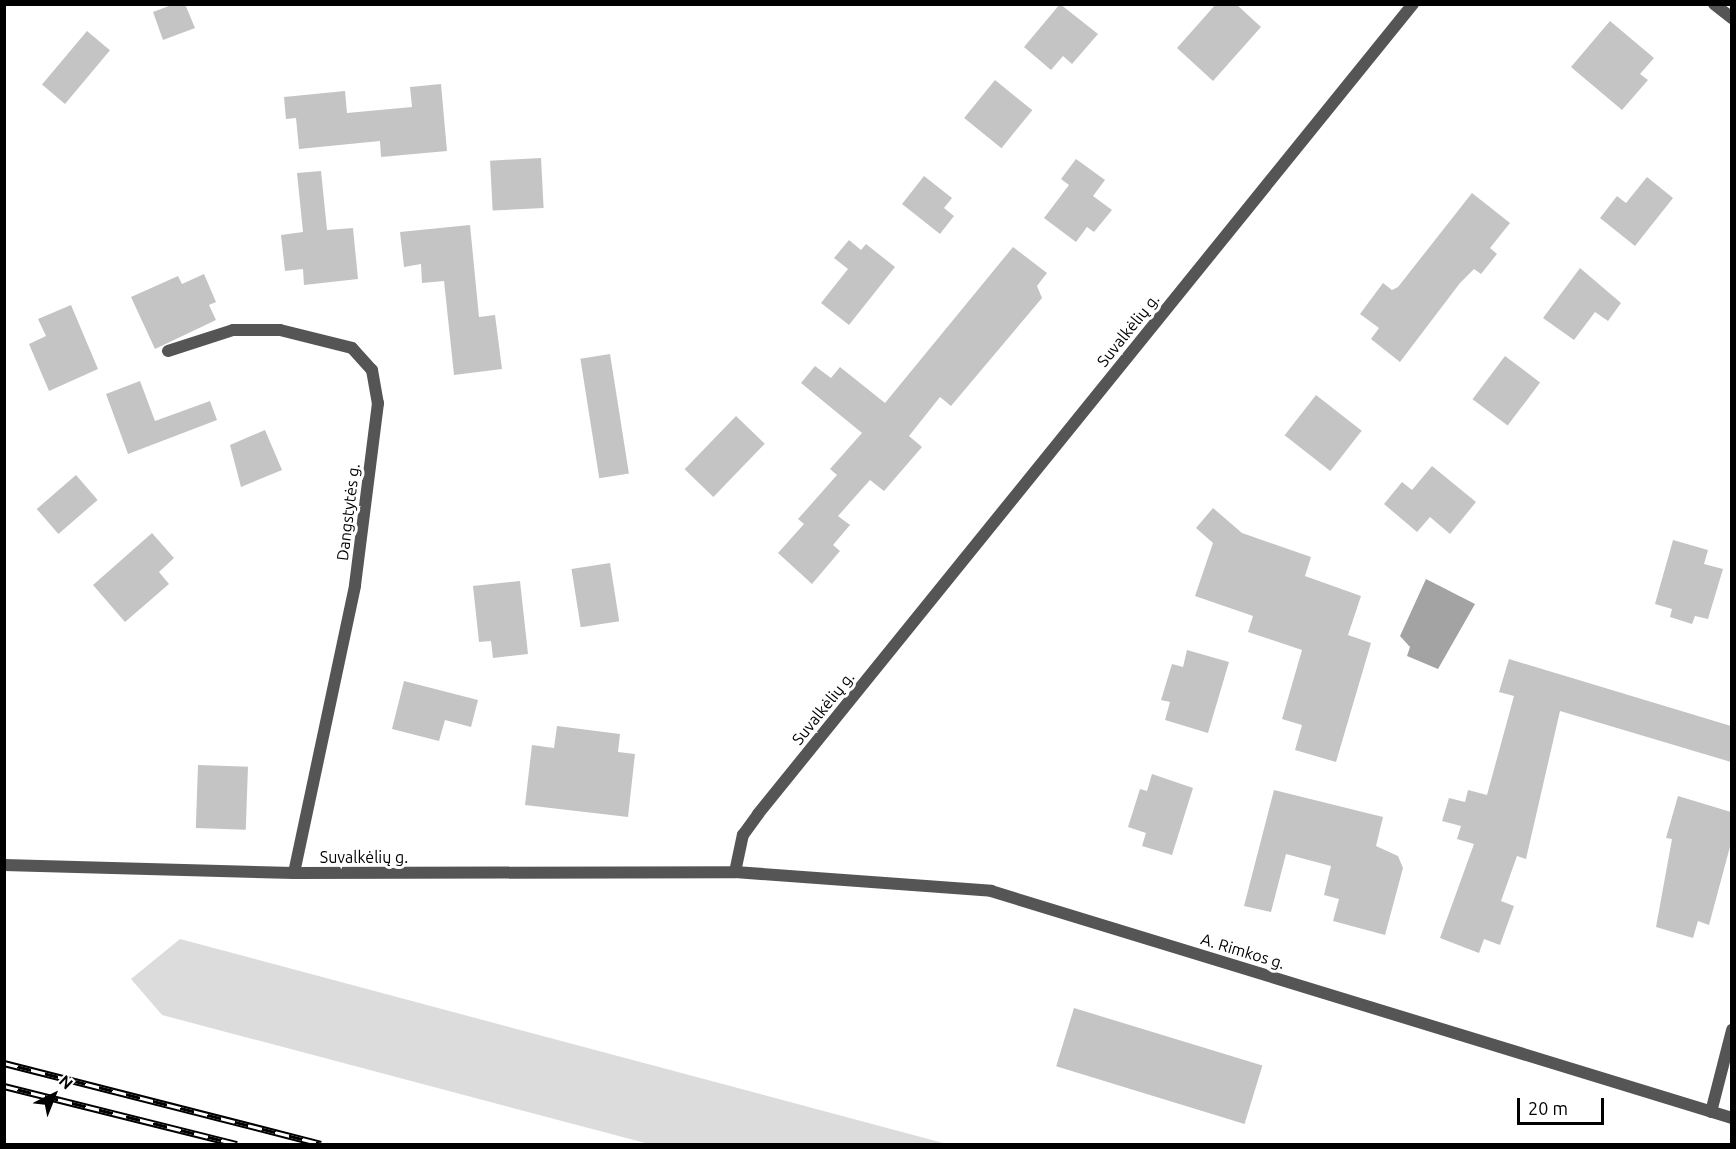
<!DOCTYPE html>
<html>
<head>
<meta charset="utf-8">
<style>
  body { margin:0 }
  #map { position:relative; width:1736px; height:1149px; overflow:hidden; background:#fff; font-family:Ubuntu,sans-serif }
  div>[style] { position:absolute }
  .green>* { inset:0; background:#dcdcdc }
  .water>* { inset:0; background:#a3a3a3 }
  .building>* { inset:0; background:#c4c4c4; transform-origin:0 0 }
  .minor>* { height:12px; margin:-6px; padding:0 6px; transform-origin:6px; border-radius:6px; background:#555 }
  .rail>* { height:7px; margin-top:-3.5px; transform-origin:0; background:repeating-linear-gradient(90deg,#fff 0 14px,#000 0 28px); box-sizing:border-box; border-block:2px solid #000 }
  span { translate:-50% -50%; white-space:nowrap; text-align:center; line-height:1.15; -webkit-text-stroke:6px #fff; paint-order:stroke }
  .street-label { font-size:16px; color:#000 }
  .frame { position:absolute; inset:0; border:6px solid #000; pointer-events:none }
  .north { position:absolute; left:24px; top:1065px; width:60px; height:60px; -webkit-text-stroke:4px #fff; paint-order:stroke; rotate:43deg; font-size:16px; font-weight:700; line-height:24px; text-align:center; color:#000 }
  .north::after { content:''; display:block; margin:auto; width:21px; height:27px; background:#000; clip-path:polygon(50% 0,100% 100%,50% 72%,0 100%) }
  .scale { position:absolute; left:1517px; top:1098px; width:87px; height:27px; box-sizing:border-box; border:3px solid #000; border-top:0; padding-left:8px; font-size:18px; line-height:21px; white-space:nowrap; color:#000; -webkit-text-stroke:4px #fff; paint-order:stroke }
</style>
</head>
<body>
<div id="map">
  <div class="green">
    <i style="clip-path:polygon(180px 939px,947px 1144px,649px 1144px,162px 1015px,131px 979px)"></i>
  </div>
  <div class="water">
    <i style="clip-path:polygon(1426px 579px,1475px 604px,1438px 669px,1407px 656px,1410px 647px,1400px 636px)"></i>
  </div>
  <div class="building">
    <i style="clip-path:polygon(174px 4px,185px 4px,195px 28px,163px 40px,153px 12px)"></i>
    <i style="clip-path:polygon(1060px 4px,1098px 34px,1072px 64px,1063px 56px,1051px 70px,1024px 47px)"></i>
    <i style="clip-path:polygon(1216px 4px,1236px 4px,1261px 27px,1213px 81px,1177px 48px)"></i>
    <i style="clip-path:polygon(1610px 21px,1654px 58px,1640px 74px,1648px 80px,1622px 110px,1571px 67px)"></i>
    <i style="left:87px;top:31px;width:30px;height:70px;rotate:40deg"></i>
    <i style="left:995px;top:80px;width:48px;height:49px;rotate:39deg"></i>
    <i style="clip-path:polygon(441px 84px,447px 151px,381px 157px,380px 141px,299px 149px,296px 118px,286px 119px,284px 97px,345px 91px,347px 113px,412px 107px,410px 87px)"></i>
    <i style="left:541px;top:158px;width:50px;height:51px;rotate:87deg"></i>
    <i style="clip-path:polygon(1076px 159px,1105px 180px,1093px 196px,1112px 210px,1094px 232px,1087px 227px,1076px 242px,1044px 218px,1069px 185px,1061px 179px)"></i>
    <i style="clip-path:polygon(321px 171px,327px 230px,353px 228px,358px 279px,304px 285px,303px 269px,285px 271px,281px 235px,303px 232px,297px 173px)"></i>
    <i style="clip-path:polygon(924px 176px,952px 198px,944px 208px,954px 216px,940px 234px,902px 204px)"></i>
    <i style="clip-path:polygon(1647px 177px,1673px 198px,1635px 246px,1600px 218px,1617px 196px,1626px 203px)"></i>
    <i style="clip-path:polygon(1472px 193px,1510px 223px,1490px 248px,1497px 254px,1481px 274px,1474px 269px,1460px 283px,1400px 362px,1371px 339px,1379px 328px,1360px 314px,1383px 283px,1392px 290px,1398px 287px)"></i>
    <i style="clip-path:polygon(470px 225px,479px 317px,495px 315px,502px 369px,454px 375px,444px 281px,422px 283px,421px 264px,404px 267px,400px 232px)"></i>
    <i style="clip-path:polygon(849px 240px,861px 250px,866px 244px,895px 267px,849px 325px,821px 303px,848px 269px,834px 258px)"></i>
    <i style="clip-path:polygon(1013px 247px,1047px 273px,1037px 286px,1042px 298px,951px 406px,940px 397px,909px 436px,922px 447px,884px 491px,870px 480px,838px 516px,850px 525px,833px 545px,840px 551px,812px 584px,778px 553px,804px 524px,798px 519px,837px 475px,830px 469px,862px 433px,801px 383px,815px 366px,831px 378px,840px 367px,885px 403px)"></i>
    <i style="clip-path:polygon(1580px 268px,1621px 303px,1608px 321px,1595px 312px,1574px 340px,1543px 318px)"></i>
    <i style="clip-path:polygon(204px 274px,216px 302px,209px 305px,216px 320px,155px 349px,131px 297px,178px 276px,182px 284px)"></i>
    <i style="clip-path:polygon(71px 305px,98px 369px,49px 391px,29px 344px,46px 336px,38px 319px)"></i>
    <i style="left:610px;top:354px;width:121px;height:30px;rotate:81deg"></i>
    <i style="left:1505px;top:356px;width:44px;height:54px;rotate:37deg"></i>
    <i style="clip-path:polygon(140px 381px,155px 421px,210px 401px,217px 420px,128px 454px,106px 394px)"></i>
    <i style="left:1316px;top:395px;width:58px;height:51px;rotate:38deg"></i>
    <i style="left:736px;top:416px;width:40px;height:74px;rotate:44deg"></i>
    <i style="clip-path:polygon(265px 430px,282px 470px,241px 487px,230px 445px)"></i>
    <i style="clip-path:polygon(1432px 466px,1476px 502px,1450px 534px,1430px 517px,1417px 532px,1384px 504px,1402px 482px,1412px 490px)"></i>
    <i style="left:76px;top:475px;width:33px;height:52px;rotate:49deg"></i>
    <i style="clip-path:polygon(1213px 508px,1242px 533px,1311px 557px,1305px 576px,1361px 596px,1348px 635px,1371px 643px,1336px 762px,1295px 750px,1302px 725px,1282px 719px,1302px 650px,1248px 632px,1253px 616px,1195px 596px,1213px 543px,1196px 528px)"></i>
    <i style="clip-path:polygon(152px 533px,174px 558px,159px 572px,169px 584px,125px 622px,93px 585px)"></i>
    <i style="clip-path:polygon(1673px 540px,1708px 550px,1704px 564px,1723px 569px,1708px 619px,1695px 616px,1692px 624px,1670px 617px,1672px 609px,1655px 604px)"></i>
    <i style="left:610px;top:563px;width:59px;height:39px;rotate:81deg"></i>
    <i style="clip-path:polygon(520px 581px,528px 654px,493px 658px,491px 641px,479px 642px,473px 586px)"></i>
    <i style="clip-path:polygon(1187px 650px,1229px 662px,1208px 733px,1165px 720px,1170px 702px,1161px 700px,1172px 664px,1183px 667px)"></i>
    <i style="clip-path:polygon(1509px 659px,1731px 726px,1731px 762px,1560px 711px,1526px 859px,1517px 856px,1501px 901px,1514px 906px,1500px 945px,1484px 939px,1479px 953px,1440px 938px,1474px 844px,1457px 839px,1461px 826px,1442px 821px,1449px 798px,1465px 802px,1468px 790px,1487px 795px,1514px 696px,1499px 692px)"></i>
    <i style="clip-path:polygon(404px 681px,478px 700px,471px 727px,445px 720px,439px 741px,392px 729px)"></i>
    <i style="clip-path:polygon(557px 726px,620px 734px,618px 752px,635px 754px,628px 817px,525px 805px,532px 745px,554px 748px)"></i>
    <i style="left:198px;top:765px;width:50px;height:63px;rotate:2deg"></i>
    <i style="clip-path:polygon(1152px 774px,1193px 788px,1172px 855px,1142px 846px,1146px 833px,1128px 827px,1140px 789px,1147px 791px)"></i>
    <i style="clip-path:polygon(1274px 790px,1383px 817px,1376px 846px,1398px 856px,1403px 868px,1385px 935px,1333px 921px,1339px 899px,1324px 895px,1331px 866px,1286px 854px,1271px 912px,1244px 906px)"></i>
    <i style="clip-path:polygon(1678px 796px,1731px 812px,1731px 843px,1709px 925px,1698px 921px,1693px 938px,1656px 927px,1672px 839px,1666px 838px)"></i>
    <i style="left:1074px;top:1008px;width:197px;height:61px;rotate:17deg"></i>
  </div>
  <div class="minor">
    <i style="left:1714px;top:4px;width:23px;rotate:38deg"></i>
    <i style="left:168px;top:351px;width:68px;rotate:-17.9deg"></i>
    <i style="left:233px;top:330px;width:47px"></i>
    <i style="left:280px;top:330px;width:74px;rotate:14deg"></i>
    <i style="left:352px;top:348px;width:30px;rotate:48deg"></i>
    <i style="left:372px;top:370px;width:34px;rotate:80deg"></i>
    <i style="left:378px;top:403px;width:184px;rotate:97.2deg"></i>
    <i style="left:355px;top:586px;width:293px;rotate:102deg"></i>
    <i style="left:4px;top:865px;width:290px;rotate:1.6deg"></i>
    <i style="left:294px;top:873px;width:441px;rotate:-0.1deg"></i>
    <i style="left:735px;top:872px;width:257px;rotate:4.2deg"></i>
    <i style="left:991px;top:891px;width:775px;rotate:17.03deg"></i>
    <i style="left:735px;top:872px;width:38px;rotate:-78deg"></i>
    <i style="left:743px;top:835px;width:26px;rotate:-54deg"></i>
    <i style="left:758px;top:814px;width:1042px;rotate:-51.04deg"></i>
    <i style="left:1711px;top:1112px;width:85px;rotate:-75.6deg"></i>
  </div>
  <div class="rail">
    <i style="left:4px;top:1063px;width:327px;rotate:14.3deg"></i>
    <i style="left:4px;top:1086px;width:240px;rotate:14deg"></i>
  </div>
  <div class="street-label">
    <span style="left:1128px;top:330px;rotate:-51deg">Suvalkėlių g.</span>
    <span style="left:348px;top:512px;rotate:-83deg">Dangstytės g.</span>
    <span style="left:823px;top:708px;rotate:-51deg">Suvalkėlių g.</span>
    <span style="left:364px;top:857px">Suvalkėlių g.</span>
    <span style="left:1243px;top:951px;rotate:17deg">A. Rimkos g.</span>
  </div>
  <div class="frame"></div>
  <div class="north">N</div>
  <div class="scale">20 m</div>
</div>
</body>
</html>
